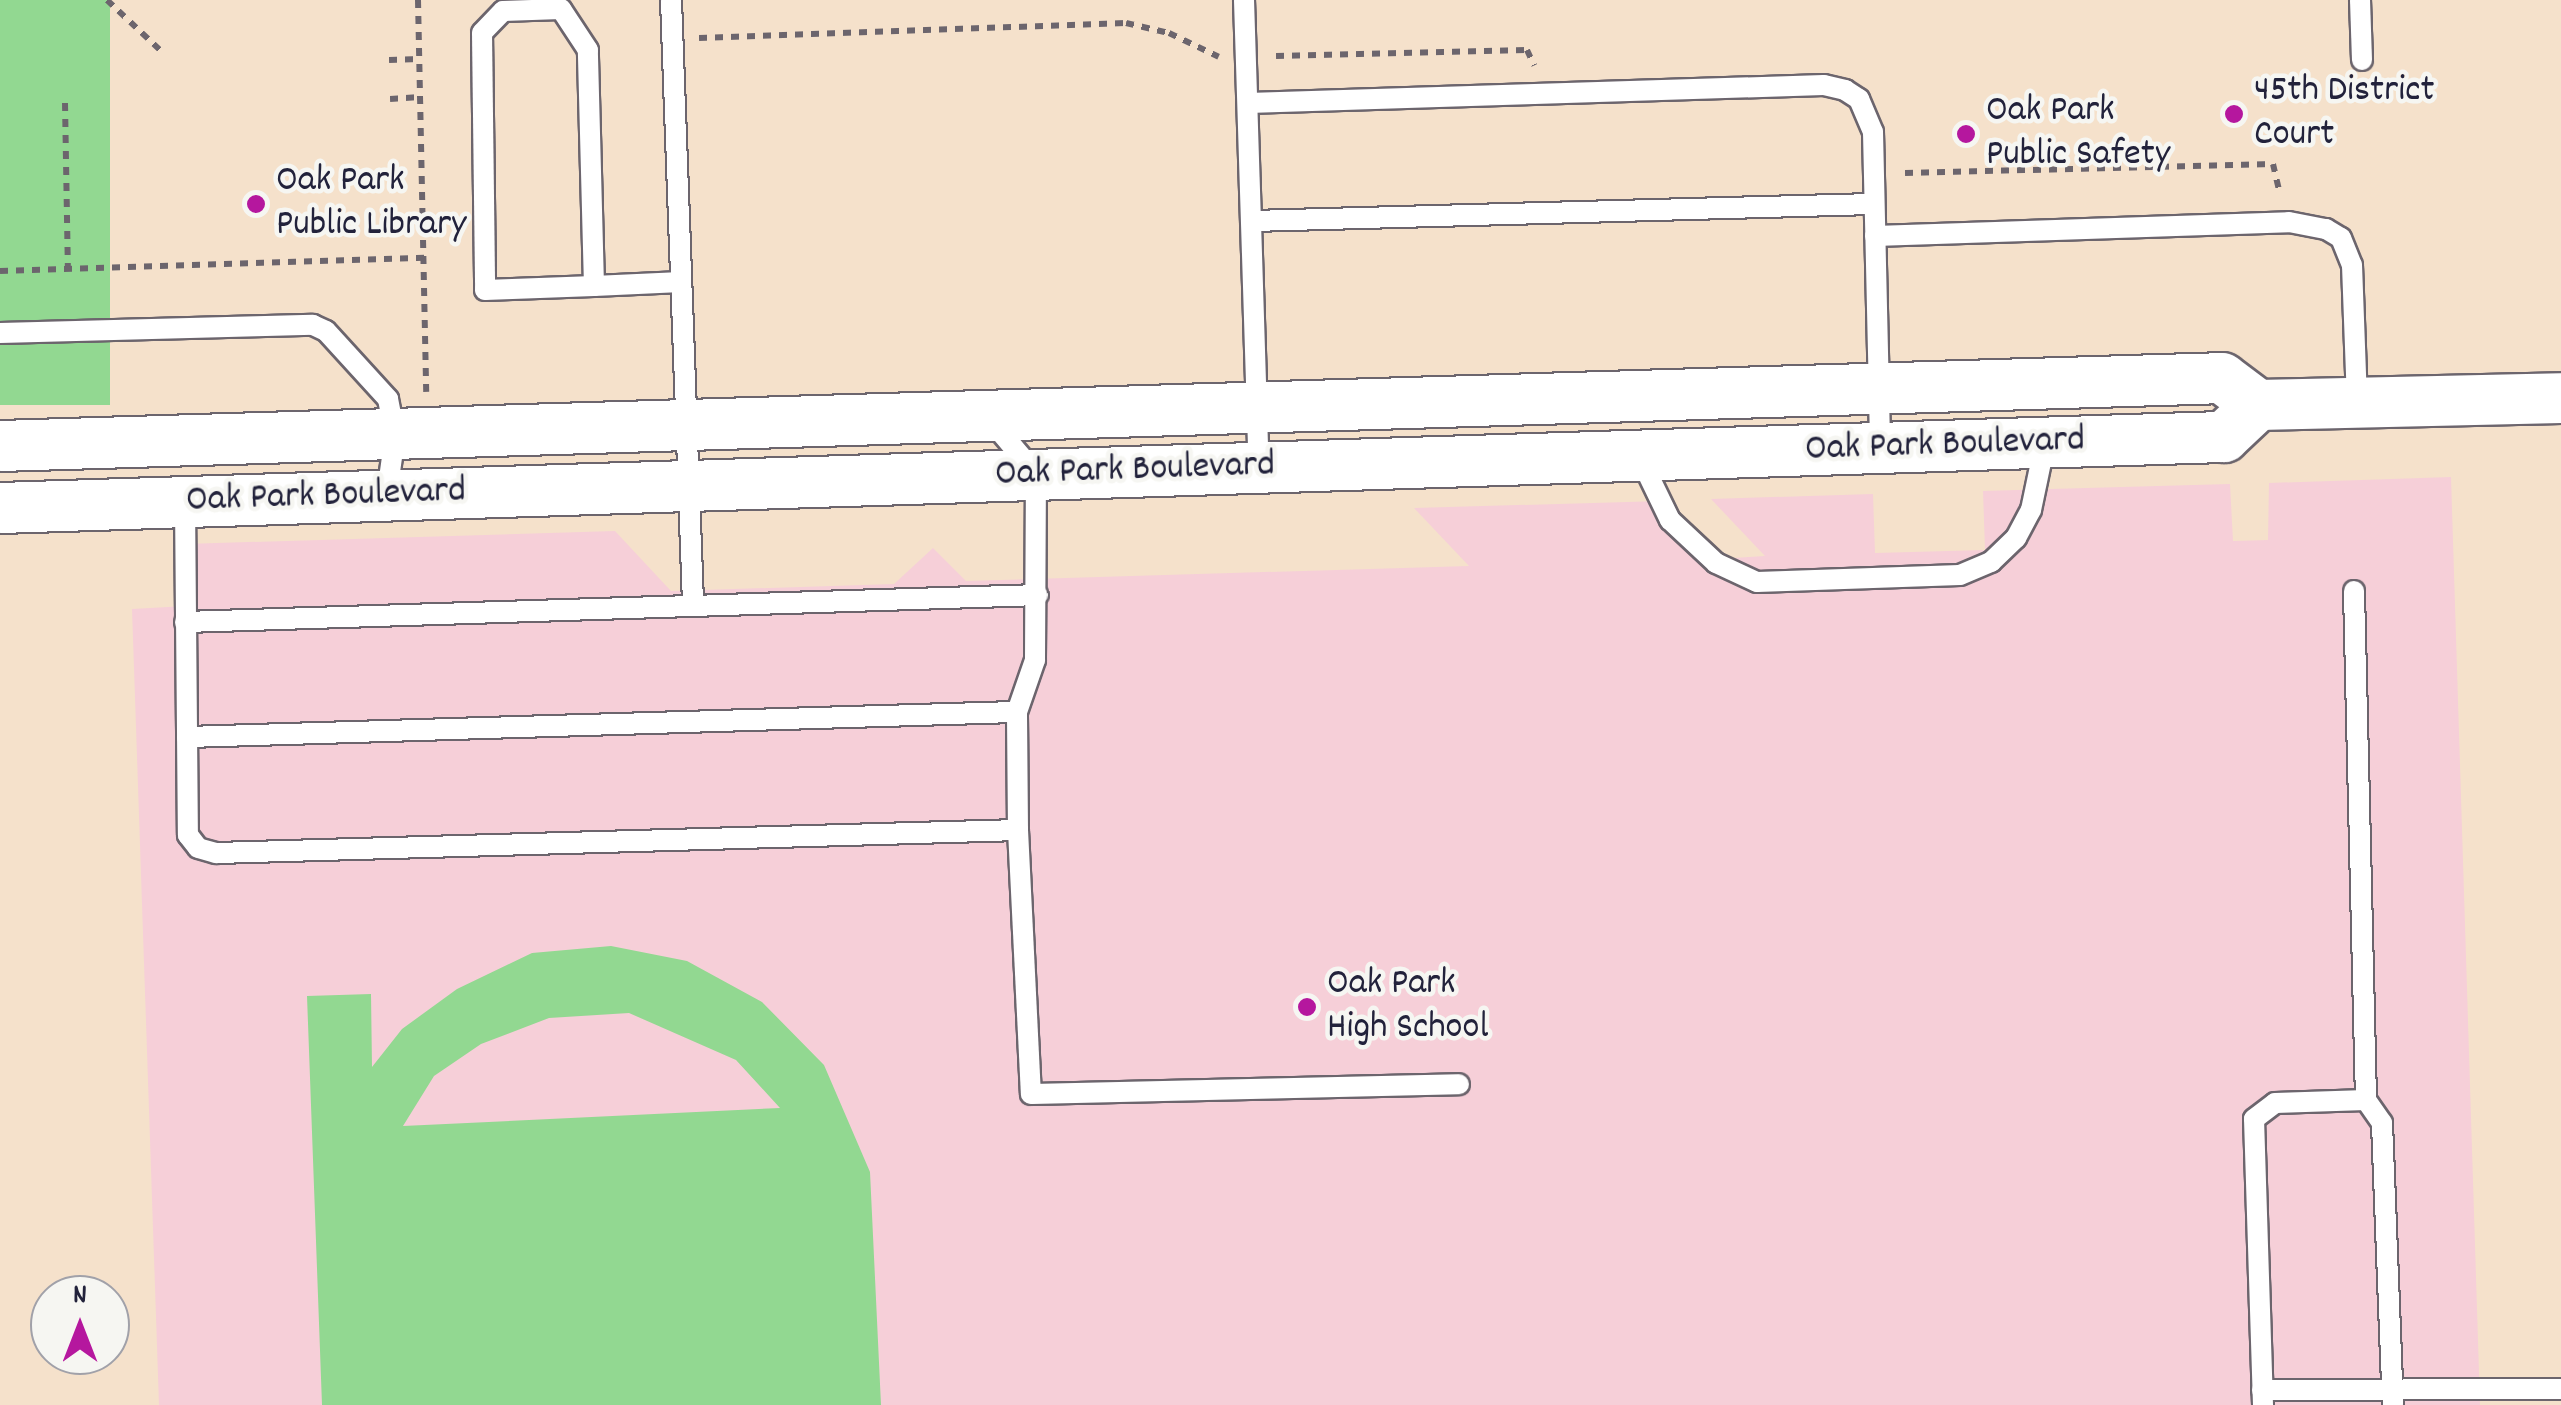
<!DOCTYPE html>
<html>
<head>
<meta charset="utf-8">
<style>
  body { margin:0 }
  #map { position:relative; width:2561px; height:1405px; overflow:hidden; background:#f5e1cb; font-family:Dekko,sans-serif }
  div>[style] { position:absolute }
  .built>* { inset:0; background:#f6cfd8 }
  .green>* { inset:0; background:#92d891; transform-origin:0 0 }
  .path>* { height:6px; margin-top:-3px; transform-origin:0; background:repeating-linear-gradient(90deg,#6c656d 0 8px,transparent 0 16px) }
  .roads { filter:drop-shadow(2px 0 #6c656d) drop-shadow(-2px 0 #6c656d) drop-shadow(0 2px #6c656d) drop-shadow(0 -2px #6c656d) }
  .service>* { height:20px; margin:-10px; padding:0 10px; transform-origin:10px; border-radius:10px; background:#fff }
  .tertiary>* { height:50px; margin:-25px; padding:0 25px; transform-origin:25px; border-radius:25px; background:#fff }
  .dots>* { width:28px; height:28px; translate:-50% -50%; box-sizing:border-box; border:5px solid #f6f6f2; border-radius:50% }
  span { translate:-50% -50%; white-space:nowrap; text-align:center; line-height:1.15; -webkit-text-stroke:9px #f6f6f2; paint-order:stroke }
  .poi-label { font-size:38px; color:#22223b }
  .left { translate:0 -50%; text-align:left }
  .street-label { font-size:38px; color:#22223b }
  .north { position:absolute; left:30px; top:1275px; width:100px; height:100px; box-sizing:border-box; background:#f6f6f2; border:2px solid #a1a1a9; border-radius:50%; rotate:0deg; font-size:28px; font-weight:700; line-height:40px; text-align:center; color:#22223b }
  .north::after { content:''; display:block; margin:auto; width:35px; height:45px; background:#b5179e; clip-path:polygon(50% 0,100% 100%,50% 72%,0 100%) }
</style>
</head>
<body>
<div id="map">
  <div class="built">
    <i style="clip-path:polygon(2451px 477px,2480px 1405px,159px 1405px,132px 609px,186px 606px,185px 544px,615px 531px,671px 591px,894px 584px,933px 548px,966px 581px,1469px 566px,1414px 508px,1662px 501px,1717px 559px,1765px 556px,1711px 499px,1873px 494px,1875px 553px,1985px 550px,1983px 491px,2230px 484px,2233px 541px,2268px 540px,2269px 483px)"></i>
  </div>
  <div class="green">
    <i style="left:0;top:0;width:110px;height:405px"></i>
    <i style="clip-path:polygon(evenodd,611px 946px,687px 961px,762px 1002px,824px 1065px,870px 1172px,881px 1405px,322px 1405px,307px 996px,371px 994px,372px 1067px,402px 1029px,457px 989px,532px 953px,611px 946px,629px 1013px,736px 1060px,780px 1108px,403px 1126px,434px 1076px,481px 1044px,549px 1018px,629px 1013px)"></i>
  </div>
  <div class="path">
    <i style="left:107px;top:0;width:73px;rotate:43.3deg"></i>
    <i style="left:418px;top:0;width:392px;rotate:88.8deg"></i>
    <i style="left:699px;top:38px;width:427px;rotate:-2deg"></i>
    <i style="left:1126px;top:23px;width:44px;rotate:13.1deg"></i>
    <i style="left:1169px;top:33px;width:55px;rotate:25.6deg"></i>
    <i style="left:1276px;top:56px;width:251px;rotate:-1.4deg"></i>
    <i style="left:1527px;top:50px;width:17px;rotate:65deg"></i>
    <i style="left:389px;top:60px;width:30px;rotate:-2deg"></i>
    <i style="left:390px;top:99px;width:30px;rotate:-4deg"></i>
    <i style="left:65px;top:103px;width:166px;rotate:89deg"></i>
    <i style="left:1905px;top:173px;width:368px;rotate:-1.4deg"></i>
    <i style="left:2273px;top:164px;width:31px;rotate:77deg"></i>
    <i style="left:0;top:271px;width:425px;rotate:-1.8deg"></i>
  </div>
  <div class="roads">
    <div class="service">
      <i style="left:671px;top:0;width:603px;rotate:87.91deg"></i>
      <i style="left:1244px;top:0;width:467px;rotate:88.2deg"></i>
      <i style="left:2360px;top:0;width:60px;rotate:88.1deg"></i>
      <i style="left:1248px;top:103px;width:576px;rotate:-1.79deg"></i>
      <i style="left:1824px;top:85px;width:22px;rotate:13deg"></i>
      <i style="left:1845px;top:90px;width:17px;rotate:33deg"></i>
      <i style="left:1859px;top:99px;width:36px;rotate:67deg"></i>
      <i style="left:1873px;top:132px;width:314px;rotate:88.7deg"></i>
      <i style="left:1252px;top:221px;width:622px;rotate:-1.57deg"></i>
      <i style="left:1875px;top:236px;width:414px;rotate:-1.9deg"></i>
      <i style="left:2289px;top:222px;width:38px;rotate:11deg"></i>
      <i style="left:2326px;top:229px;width:17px;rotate:31deg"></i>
      <i style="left:2341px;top:238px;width:29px;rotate:68deg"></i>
      <i style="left:2352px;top:265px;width:136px;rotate:87.9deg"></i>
      <i style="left:594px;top:286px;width:236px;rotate:-91.5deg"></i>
      <i style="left:588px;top:50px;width:49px;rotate:-123.4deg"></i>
      <i style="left:561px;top:9px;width:58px;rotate:178deg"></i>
      <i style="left:503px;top:11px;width:30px;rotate:134deg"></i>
      <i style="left:482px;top:33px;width:257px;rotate:89.3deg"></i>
      <i style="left:485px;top:290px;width:109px;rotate:-2.1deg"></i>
      <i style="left:594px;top:286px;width:87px;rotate:-2.6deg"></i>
      <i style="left:0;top:333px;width:313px;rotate:-1.5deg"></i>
      <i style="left:313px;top:325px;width:14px;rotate:25deg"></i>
      <i style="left:326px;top:331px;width:92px;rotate:47.6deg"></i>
      <i style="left:388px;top:399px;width:38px;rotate:79deg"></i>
      <i style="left:395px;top:436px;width:58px;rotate:98deg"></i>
      <i style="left:1640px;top:458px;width:69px;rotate:64.2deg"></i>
      <i style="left:1670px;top:520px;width:63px;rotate:43.1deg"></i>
      <i style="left:1716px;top:563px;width:45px;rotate:24.9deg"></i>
      <i style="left:1757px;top:582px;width:203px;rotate:-2deg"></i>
      <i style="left:1960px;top:575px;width:34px;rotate:-23deg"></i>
      <i style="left:1991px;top:562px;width:35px;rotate:-44deg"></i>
      <i style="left:2016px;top:538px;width:32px;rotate:-62deg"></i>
      <i style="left:2031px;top:510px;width:68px;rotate:-78.2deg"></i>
      <i style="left:185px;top:502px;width:333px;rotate:89.5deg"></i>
      <i style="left:188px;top:835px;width:16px;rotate:52deg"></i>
      <i style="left:198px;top:848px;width:19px;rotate:16deg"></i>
      <i style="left:216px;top:853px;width:802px;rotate:-1.64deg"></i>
      <i style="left:1018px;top:830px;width:118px;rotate:-90.5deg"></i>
      <i style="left:1017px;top:712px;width:55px;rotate:-70.9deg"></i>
      <i style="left:1035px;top:660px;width:186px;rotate:-89.7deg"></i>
      <i style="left:1036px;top:474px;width:68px;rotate:-130.2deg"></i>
      <i style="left:2354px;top:591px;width:509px;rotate:88.65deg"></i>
      <i style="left:185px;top:622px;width:853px;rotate:-1.81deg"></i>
      <i style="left:187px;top:737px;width:830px;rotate:-1.73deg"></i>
      <i style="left:1018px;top:830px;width:264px;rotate:87.2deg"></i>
      <i style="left:1031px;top:1094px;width:428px;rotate:-1.3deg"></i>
      <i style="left:2262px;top:1390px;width:299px;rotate:-0.2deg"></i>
      <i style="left:2263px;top:1405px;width:286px;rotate:-91.8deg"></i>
      <i style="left:2254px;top:1119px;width:26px;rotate:-37deg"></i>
      <i style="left:2275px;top:1103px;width:91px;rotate:-1.9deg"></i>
      <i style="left:2366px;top:1100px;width:28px;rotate:55deg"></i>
      <i style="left:2382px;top:1123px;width:282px;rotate:87.8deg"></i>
    </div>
    <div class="tertiary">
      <i style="left:0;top:446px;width:2223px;rotate:-1.75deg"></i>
      <i style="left:2222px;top:378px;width:45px;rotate:36.9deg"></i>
      <i style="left:2258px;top:405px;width:303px;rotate:-1.3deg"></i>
      <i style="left:0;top:508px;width:2225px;rotate:-1.83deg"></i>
      <i style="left:2224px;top:437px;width:47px;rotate:-43.3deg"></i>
    </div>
  </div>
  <div class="dots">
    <i style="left:2234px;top:114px;background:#b5179e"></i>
    <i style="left:1966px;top:134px;background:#b5179e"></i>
    <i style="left:256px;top:204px;background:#b5179e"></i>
    <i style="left:1307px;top:1007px;background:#b5179e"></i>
  </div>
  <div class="poi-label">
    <span class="left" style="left:2254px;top:114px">45th District<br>Court</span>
    <span class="left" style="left:1986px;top:134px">Oak Park<br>Public Safety</span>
    <span class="left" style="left:276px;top:204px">Oak Park<br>Public Library</span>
    <span class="left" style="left:1327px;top:1007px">Oak Park<br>High School</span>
  </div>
  <div class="street-label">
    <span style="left:1945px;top:446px;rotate:-2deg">Oak Park Boulevard</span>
    <span style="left:1135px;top:471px;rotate:-2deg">Oak Park Boulevard</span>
    <span style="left:326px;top:497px;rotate:-2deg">Oak Park Boulevard</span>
  </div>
  <div class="north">N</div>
</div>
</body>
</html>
